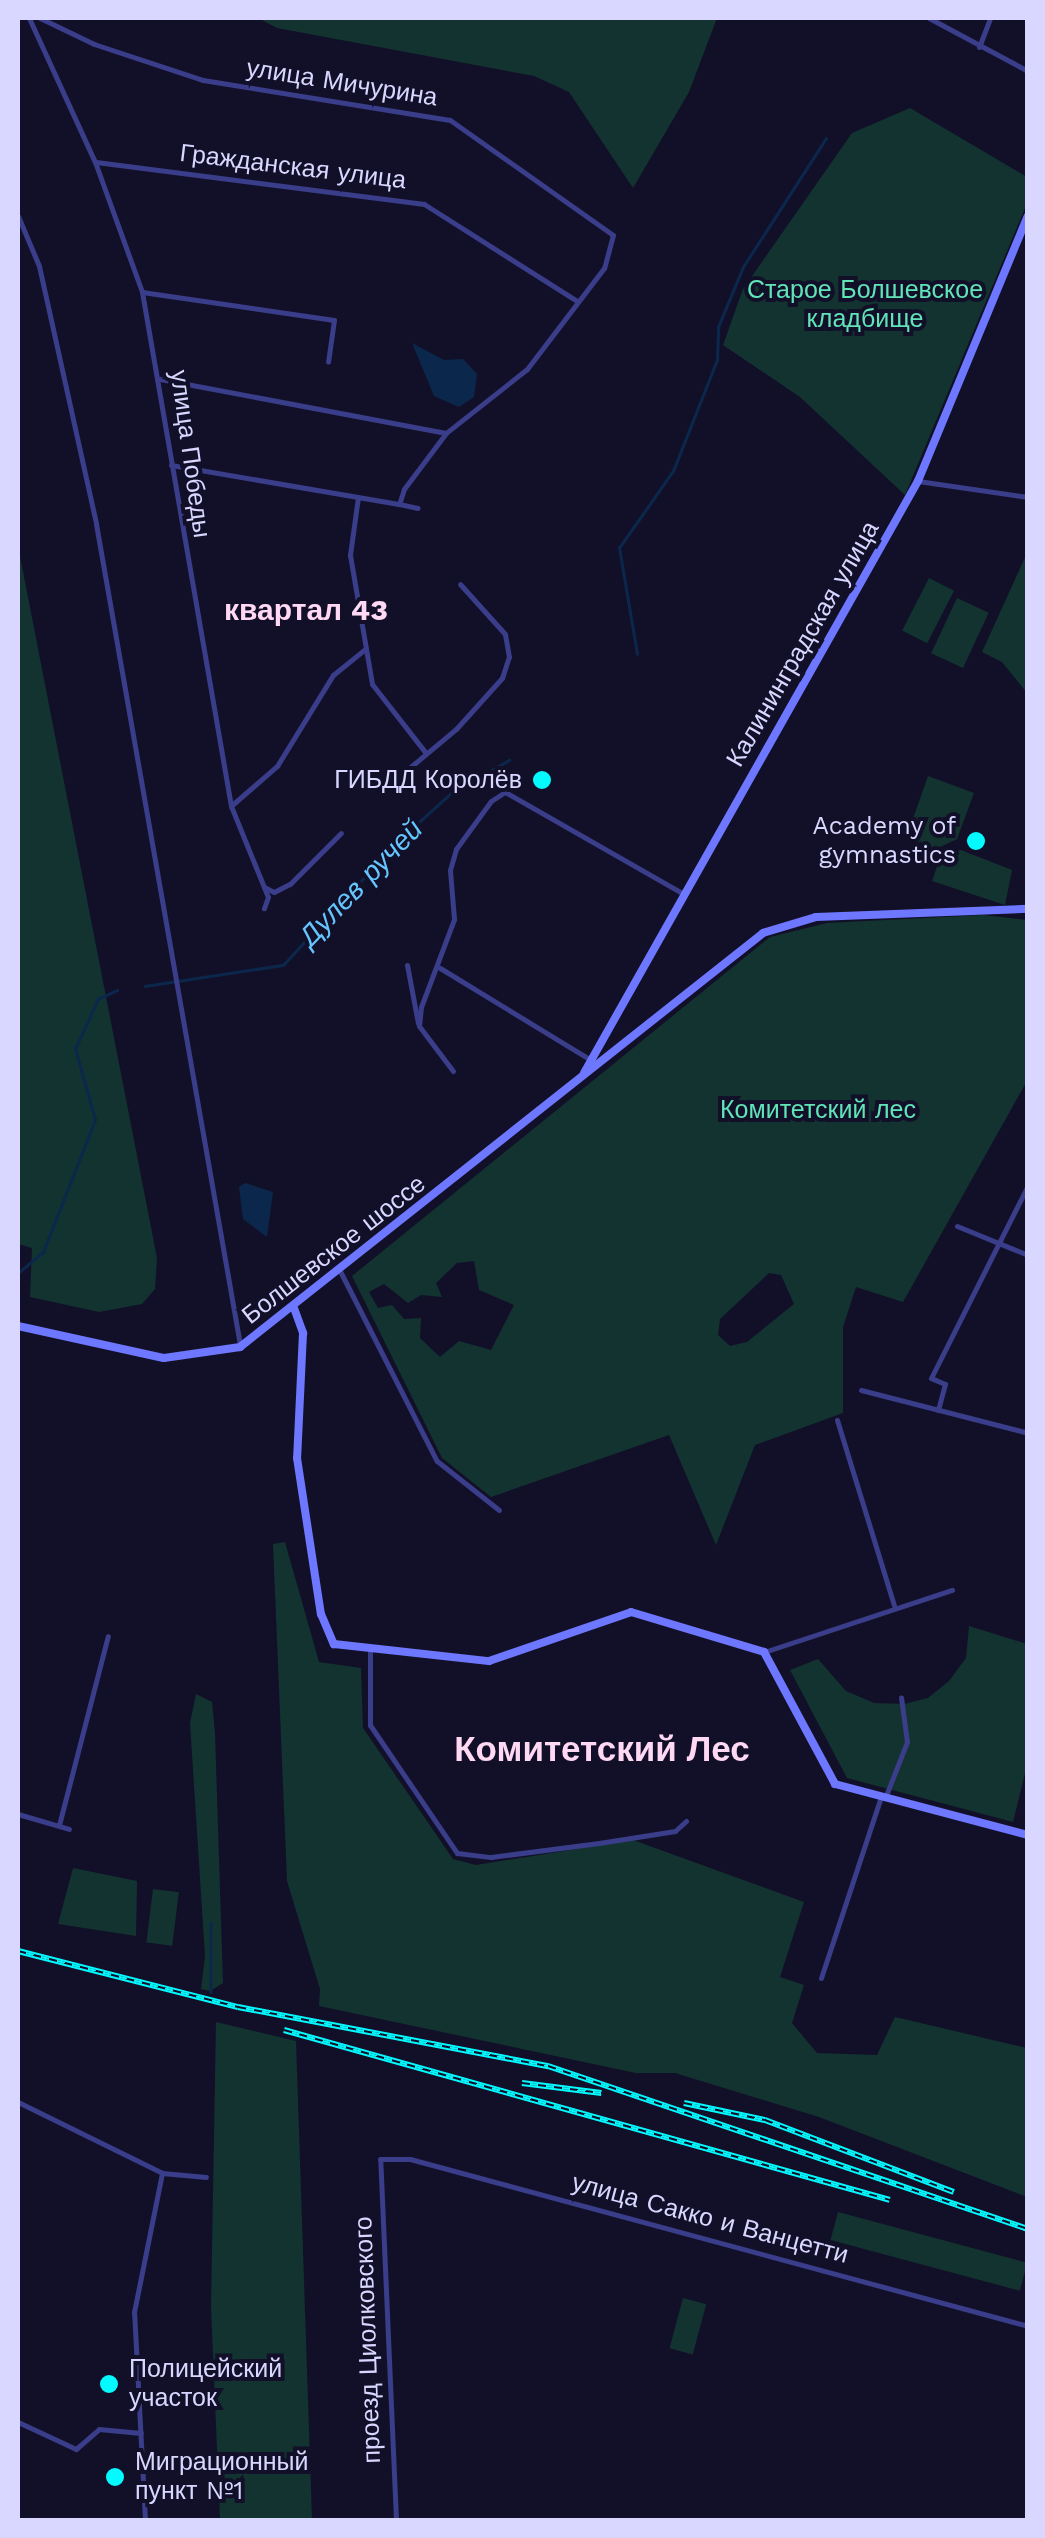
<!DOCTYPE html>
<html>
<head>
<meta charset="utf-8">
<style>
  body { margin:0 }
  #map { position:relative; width:1045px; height:2538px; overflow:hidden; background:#121029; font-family:"Work Sans",sans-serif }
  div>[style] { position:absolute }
  .green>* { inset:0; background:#12332f; transform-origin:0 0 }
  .water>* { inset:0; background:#0b284c }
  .stream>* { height:2.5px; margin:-1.25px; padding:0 1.25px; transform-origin:1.25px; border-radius:1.25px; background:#0b284c }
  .street>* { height:5px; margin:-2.5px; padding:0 2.5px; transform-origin:2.5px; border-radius:2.5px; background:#3a3d89 }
  .secondary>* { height:8px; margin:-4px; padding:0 4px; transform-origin:4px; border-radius:4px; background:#6e77ff }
  .rail>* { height:6px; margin-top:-3px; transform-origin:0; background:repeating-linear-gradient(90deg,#121029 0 8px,#03fbff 0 16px); box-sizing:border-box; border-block:2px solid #03fbff }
  .dots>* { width:28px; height:28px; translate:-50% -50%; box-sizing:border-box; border:5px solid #121029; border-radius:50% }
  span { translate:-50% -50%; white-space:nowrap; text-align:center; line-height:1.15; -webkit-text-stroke:8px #121029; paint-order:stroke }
  .street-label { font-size:25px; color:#d9d7ff }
  .park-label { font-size:25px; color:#60e3b7 }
  .poi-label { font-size:25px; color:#d9d7ff }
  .right { translate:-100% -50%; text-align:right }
  .left { translate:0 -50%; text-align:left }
  .water-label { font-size:28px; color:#65c5ff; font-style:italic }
  .quarter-label { font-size:30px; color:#ffd9f4; font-weight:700 }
  .district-label { font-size:35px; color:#ffd9f4; font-weight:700 }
  .frame { position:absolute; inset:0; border:20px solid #d9d7ff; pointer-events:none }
</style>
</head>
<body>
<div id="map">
  <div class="green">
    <i style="clip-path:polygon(258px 18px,717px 18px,689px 92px,633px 188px,569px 92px,534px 76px,277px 28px)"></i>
    <i style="clip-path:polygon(910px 108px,1027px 177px,1028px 201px,905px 495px,800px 397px,723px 345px,743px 289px,852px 133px)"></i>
    <i style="clip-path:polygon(18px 546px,157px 1258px,155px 1289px,142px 1304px,99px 1312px,30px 1297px,32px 1248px,18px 1244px)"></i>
    <i style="clip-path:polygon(1027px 553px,1027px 693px,1002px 662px,982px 652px)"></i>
    <i style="left:929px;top:578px;width:28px;height:59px;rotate:27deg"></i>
    <i style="left:957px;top:598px;width:35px;height:61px;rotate:25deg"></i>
    <i style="clip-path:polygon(928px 776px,974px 793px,957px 839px,936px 849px,912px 841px,916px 830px,910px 827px)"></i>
    <i style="clip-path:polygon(961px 850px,1012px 870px,1005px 905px,932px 881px,940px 858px)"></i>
    <i style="clip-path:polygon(evenodd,983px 915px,1027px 920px,1027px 1081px,903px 1302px,856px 1287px,843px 1327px,843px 1413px,755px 1445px,716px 1545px,669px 1435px,491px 1497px,442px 1458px,352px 1276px,770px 937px,827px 923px,983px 915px,474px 1261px,479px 1290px,514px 1305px,491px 1350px,459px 1341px,440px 1357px,420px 1338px,421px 1318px,404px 1319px,392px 1305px,378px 1308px,369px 1292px,384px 1284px,408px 1303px,421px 1295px,442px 1297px,436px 1283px,457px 1263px,474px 1261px,983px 915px,769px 1273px,781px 1275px,794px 1304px,747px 1342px,730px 1346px,718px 1335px,720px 1319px,769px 1273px)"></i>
    <i style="clip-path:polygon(285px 1542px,319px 1662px,361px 1668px,363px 1728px,453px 1859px,476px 1865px,633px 1840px,804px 1902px,780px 1977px,804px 1985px,792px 2023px,817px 2053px,877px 2055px,895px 2017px,1027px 2048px,1027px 2197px,819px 2117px,675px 2073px,636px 2073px,319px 2006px,320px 1989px,287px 1881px,273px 1544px)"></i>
    <i style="clip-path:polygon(969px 1626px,1027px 1644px,1027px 1765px,1013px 1822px,847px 1778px,790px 1670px,818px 1659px,846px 1691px,874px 1703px,904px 1704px,928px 1698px,949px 1681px,966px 1658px)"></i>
    <i style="clip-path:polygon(196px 1694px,212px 1702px,215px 1733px,223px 1983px,210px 1991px,201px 1989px,205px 1956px,190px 1723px)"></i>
    <i style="clip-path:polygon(73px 1868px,137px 1881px,136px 1936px,58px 1924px)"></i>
    <i style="left:153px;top:1889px;width:26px;height:54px;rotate:7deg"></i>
    <i style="clip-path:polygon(216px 2022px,296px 2041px,312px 2520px,220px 2520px,211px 2307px)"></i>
    <i style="left:838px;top:2212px;width:196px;height:29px;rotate:15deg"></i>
    <i style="left:683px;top:2298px;width:24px;height:52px;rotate:15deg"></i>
  </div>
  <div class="water">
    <i style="clip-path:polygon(412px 343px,444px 360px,463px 359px,477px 374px,474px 397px,459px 407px,434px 396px)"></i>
    <i style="clip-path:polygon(245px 1183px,273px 1192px,267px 1237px,243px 1219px,239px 1187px)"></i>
  </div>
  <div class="stream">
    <i style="left:637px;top:654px;width:108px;rotate:-99.6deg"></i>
    <i style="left:619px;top:548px;width:94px;rotate:-55deg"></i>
    <i style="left:673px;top:471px;width:119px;rotate:-68.4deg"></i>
    <i style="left:717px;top:360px;width:33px;rotate:-88deg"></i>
    <i style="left:718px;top:327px;width:65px;rotate:-67.4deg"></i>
    <i style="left:743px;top:267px;width:153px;rotate:-57.2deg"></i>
    <i style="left:145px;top:986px;width:140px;rotate:-8.7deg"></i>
    <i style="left:283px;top:965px;width:168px;rotate:-47.2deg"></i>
    <i style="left:397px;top:842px;width:73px;rotate:-42.2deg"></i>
    <i style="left:451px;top:793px;width:67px;rotate:-29.6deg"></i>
    <i style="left:18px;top:1273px;width:33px;rotate:-40deg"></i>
    <i style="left:43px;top:1252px;width:142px;rotate:-68.5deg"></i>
    <i style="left:95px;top:1120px;width:74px;rotate:-105.7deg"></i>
    <i style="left:75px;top:1049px;width:55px;rotate:-65.3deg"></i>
    <i style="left:98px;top:999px;width:21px;rotate:-25deg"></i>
    <i style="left:211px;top:1923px;width:69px;rotate:90deg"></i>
  </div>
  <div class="street">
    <i style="left:29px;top:18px;width:158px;rotate:65.4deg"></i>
    <i style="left:95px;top:162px;width:138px;rotate:70.1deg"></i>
    <i style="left:142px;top:292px;width:522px;rotate:80.18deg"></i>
    <i style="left:231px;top:806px;width:98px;rotate:67.9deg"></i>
    <i style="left:268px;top:897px;width:12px;rotate:110deg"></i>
    <i style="left:40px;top:18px;width:60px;rotate:25.7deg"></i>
    <i style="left:94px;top:44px;width:115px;rotate:18.3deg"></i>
    <i style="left:203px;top:80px;width:250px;rotate:9.2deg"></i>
    <i style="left:450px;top:120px;width:199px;rotate:35.2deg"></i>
    <i style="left:613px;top:235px;width:34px;rotate:105deg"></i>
    <i style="left:604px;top:268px;width:127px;rotate:127.3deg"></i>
    <i style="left:527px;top:369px;width:103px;rotate:141.7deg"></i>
    <i style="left:446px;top:433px;width:70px;rotate:126.9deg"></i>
    <i style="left:404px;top:489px;width:16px;rotate:108deg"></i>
    <i style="left:399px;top:504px;width:19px;rotate:12deg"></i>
    <i style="left:929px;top:18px;width:112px;rotate:28.2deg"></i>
    <i style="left:979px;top:47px;width:31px;rotate:-69deg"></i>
    <i style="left:96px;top:162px;width:331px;rotate:7.3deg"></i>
    <i style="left:424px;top:204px;width:181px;rotate:32.4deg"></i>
    <i style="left:18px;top:216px;width:54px;rotate:67.2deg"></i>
    <i style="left:39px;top:266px;width:264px;rotate:77.5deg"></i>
    <i style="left:96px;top:524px;width:834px;rotate:80.05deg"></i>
    <i style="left:142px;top:292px;width:194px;rotate:8.3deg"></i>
    <i style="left:334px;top:320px;width:42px;rotate:98.1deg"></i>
    <i style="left:160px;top:379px;width:291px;rotate:10.7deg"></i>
    <i style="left:171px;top:465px;width:231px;rotate:9.7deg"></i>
    <i style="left:918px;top:481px;width:111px;rotate:8.3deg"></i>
    <i style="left:358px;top:497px;width:59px;rotate:97.9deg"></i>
    <i style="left:350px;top:555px;width:131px;rotate:80.3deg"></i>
    <i style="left:372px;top:684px;width:88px;rotate:52deg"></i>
    <i style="left:390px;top:784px;width:86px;rotate:-39.8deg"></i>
    <i style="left:456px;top:729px;width:69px;rotate:-48deg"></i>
    <i style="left:502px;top:678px;width:22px;rotate:-72deg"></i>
    <i style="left:509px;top:657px;width:23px;rotate:-100deg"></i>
    <i style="left:505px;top:634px;width:67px;rotate:-132deg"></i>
    <i style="left:232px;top:805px;width:60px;rotate:-40.9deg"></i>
    <i style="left:277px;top:766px;width:107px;rotate:-58.4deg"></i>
    <i style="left:333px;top:675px;width:40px;rotate:-39deg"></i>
    <i style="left:264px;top:887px;width:11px;rotate:27deg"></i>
    <i style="left:274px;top:892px;width:18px;rotate:-27deg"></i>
    <i style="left:290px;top:884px;width:72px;rotate:-45deg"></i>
    <i style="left:407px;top:965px;width:59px;rotate:79.3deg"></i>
    <i style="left:440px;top:968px;width:177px;rotate:31.4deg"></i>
    <i style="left:453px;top:1071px;width:56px;rotate:-127.1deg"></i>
    <i style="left:419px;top:1026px;width:19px;rotate:-84deg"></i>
    <i style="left:421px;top:1007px;width:94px;rotate:-69.4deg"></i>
    <i style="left:454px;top:919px;width:49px;rotate:-94.7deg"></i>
    <i style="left:450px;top:870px;width:22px;rotate:-74deg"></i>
    <i style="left:456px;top:849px;width:59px;rotate:-53.9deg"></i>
    <i style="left:491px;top:801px;width:17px;rotate:-33deg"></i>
    <i style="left:505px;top:792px;width:206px;rotate:29.7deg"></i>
    <i style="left:957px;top:1226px;width:77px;rotate:22.2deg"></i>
    <i style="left:340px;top:1271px;width:213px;rotate:63deg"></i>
    <i style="left:437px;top:1461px;width:79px;rotate:38.3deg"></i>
    <i style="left:861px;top:1390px;width:172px;rotate:14.4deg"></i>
    <i style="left:938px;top:1410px;width:27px;rotate:-75deg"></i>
    <i style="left:945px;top:1384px;width:15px;rotate:-157deg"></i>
    <i style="left:931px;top:1378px;width:216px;rotate:-63.3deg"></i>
    <i style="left:837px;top:1420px;width:194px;rotate:72.9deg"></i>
    <i style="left:370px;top:1650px;width:75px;rotate:90deg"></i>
    <i style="left:370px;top:1725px;width:155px;rotate:55.8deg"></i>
    <i style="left:457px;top:1853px;width:34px;rotate:7deg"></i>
    <i style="left:491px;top:1857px;width:109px;rotate:-7.4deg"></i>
    <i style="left:599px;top:1843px;width:77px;rotate:-9deg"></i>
    <i style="left:675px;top:1831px;width:15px;rotate:-42deg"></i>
    <i style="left:764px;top:1652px;width:198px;rotate:-18.3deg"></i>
    <i style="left:885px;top:1798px;width:60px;rotate:-68.6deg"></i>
    <i style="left:907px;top:1742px;width:45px;rotate:-97.6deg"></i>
    <i style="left:18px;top:1814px;width:53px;rotate:16.4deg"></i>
    <i style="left:59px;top:1825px;width:195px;rotate:-75.5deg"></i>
    <i style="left:821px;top:1978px;width:191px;rotate:-71.7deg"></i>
    <i style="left:18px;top:2102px;width:161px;rotate:26.2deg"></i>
    <i style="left:162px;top:2173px;width:44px;rotate:5.2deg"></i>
    <i style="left:18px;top:2422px;width:64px;rotate:25deg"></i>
    <i style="left:76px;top:2449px;width:30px;rotate:-41deg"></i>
    <i style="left:99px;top:2429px;width:42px;rotate:5.4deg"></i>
    <i style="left:145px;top:2520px;width:208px;rotate:-93deg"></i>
    <i style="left:134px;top:2312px;width:142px;rotate:-78.6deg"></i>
    <i style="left:396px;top:2520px;width:361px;rotate:-92.5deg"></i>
    <i style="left:380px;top:2159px;width:30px"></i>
    <i style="left:410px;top:2159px;width:640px;rotate:15.12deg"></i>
  </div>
  <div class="secondary">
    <i style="left:584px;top:1073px;width:680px;rotate:-60.57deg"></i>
    <i style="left:918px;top:481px;width:287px;rotate:-67.5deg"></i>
    <i style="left:294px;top:1308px;width:27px;rotate:70deg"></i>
    <i style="left:303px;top:1333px;width:125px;rotate:92.7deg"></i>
    <i style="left:297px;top:1458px;width:158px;rotate:81.3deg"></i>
    <i style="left:321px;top:1614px;width:33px;rotate:67deg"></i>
    <i style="left:334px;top:1644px;width:156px;rotate:6.3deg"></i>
    <i style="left:489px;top:1661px;width:150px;rotate:-19deg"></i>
    <i style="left:631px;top:1612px;width:139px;rotate:16.7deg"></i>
    <i style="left:764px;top:1652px;width:150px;rotate:61.7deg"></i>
    <i style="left:835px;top:1784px;width:200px;rotate:14.8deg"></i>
    <i style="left:18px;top:1326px;width:149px;rotate:12.4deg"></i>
    <i style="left:164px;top:1358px;width:77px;rotate:-8.2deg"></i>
    <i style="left:240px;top:1347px;width:667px;rotate:-38.36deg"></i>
    <i style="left:763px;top:933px;width:55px;rotate:-16.8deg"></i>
    <i style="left:816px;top:917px;width:212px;rotate:-2.2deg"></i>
  </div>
  <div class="rail">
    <i style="left:18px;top:1951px;width:227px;rotate:14.3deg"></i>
    <i style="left:238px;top:2007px;width:316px;rotate:10.8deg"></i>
    <i style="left:548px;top:2066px;width:507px;rotate:18.76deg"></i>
    <i style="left:284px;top:2030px;width:629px;rotate:15.67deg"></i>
    <i style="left:522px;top:2083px;width:80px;rotate:7.2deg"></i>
    <i style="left:684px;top:2103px;width:83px;rotate:11.9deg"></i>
    <i style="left:765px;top:2120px;width:202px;rotate:20.9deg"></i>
  </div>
  <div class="dots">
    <i style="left:542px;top:780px;background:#03fbff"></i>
    <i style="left:976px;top:841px;background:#03fbff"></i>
    <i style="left:109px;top:2384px;background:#03fbff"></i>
    <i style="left:115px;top:2477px;background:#03fbff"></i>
  </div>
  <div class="street-label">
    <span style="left:342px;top:83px;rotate:9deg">улица Мичурина</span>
    <span style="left:293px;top:167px;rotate:7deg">Гражданская улица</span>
    <span style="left:190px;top:454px;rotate:82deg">улица Победы</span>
    <span style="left:803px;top:644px;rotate:-60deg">Калининградская улица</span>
    <span style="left:334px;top:1250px;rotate:-38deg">Болшевское шоссе</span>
    <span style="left:710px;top:2219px;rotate:15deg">улица Сакко и Ванцетти</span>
    <span style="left:368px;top:2340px;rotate:-92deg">проезд Циолковского</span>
  </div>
  <div class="park-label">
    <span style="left:865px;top:305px">Старое Болшевское<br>кладбище</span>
    <span style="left:818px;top:1110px">Комитетский лес</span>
  </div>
  <div class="poi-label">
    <span class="right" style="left:522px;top:780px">ГИБДД Королёв</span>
    <span class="right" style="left:956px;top:841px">Academy of<br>gymnastics</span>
    <span class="left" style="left:129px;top:2384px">Полицейский<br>участок</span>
    <span class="left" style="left:135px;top:2477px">Миграционный<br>пункт №1</span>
  </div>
  <div class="water-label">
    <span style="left:361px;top:883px;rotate:-46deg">Дулев ручей</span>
  </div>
  <div class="quarter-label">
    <span style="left:306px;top:610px">квартал 43</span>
  </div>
  <div class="district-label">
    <span style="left:602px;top:1749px">Комитетский Лес</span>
  </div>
  <div class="frame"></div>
</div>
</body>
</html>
